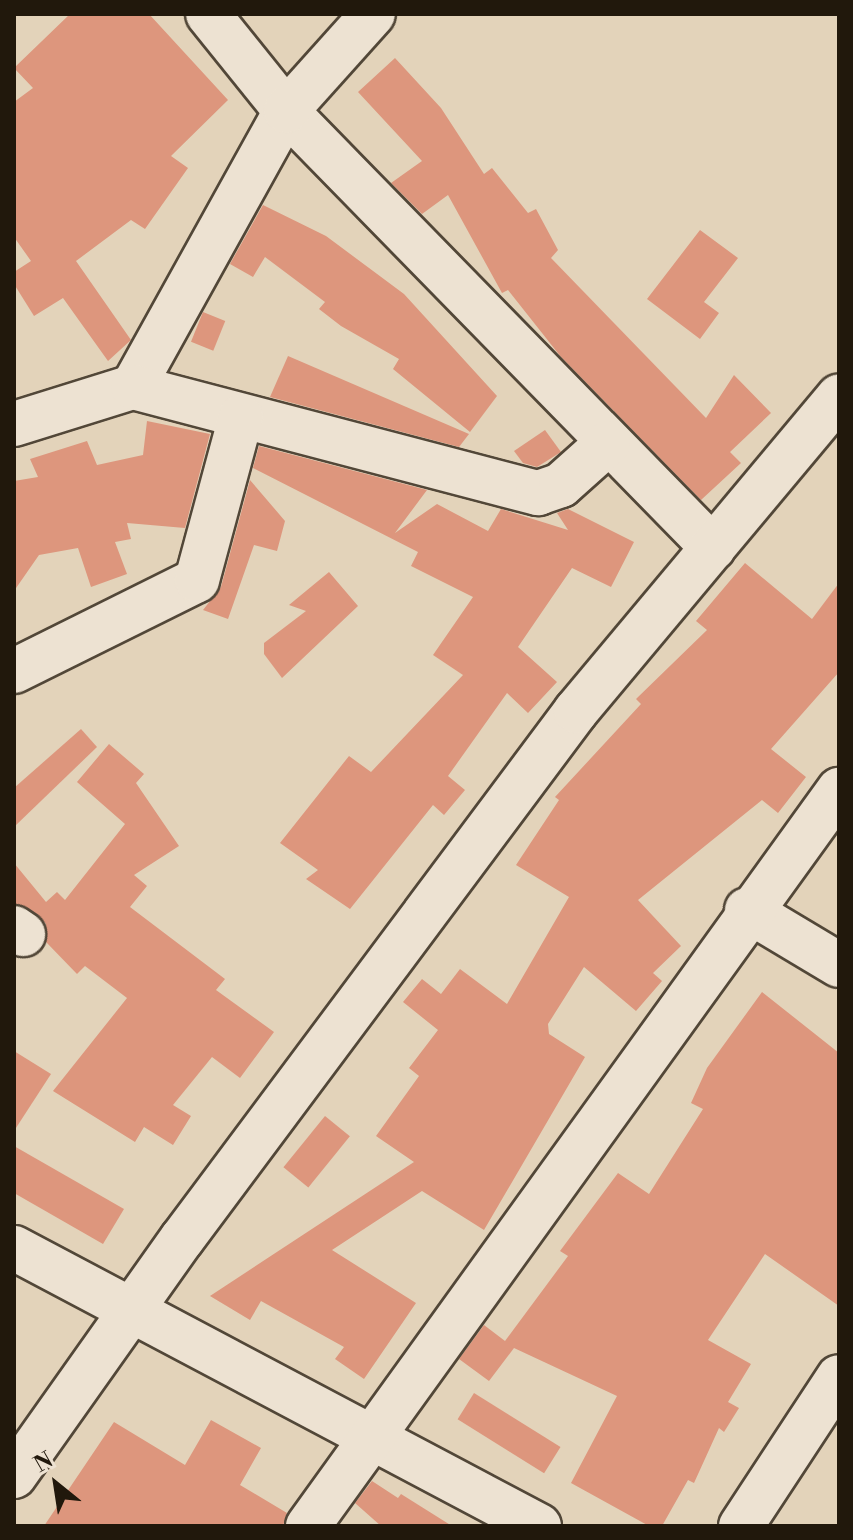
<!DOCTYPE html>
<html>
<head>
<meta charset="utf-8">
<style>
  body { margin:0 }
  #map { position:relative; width:853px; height:1540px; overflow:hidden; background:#e3d3ba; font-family:"Libre Bodoni",serif }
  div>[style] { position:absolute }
  .building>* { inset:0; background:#dd967d; transform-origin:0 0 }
  .roads { filter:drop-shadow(2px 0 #524738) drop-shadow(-2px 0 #524738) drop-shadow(0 2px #524738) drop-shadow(0 -2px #524738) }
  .minor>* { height:44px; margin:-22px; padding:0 22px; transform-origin:22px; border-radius:22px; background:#ede2d2 }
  span { translate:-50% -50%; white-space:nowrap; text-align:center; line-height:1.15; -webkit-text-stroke:8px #ede2d2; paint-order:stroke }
  .frame { position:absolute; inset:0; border:16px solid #21180c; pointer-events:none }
  .north { position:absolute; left:16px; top:1444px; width:80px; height:80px; -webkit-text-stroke:6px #ede2d2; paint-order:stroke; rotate:330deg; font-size:22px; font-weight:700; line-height:32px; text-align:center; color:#21180c }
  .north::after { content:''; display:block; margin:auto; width:28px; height:36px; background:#21180c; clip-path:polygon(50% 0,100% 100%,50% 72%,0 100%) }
</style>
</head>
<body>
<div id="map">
  <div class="building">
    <i style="clip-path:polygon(70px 14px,149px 14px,228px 100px,171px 156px,188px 168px,145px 229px,131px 220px,76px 261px,131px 340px,108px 361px,63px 298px,34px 316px,14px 284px,14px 272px,31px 261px,14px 237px,14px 102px,33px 88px,14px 68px)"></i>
    <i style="clip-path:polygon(395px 58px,441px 108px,484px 174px,492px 168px,528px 213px,536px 209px,558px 250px,551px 258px,706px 418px,734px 375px,771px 413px,730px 452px,741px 463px,701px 500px,561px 357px,508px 290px,502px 293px,448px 195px,422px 214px,391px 183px,422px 161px,358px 92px)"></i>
    <i style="clip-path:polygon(263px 205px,326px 236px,404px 294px,497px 396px,470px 432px,393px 369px,399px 359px,341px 326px,319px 309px,325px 302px,265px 257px,253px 277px,230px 264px)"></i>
    <i style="clip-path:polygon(700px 230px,738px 258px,704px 302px,719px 313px,700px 339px,647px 299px)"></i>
    <i style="left:203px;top:312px;width:24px;height:32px;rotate:22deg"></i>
    <i style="clip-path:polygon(288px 356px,469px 434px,459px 447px,270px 397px)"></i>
    <i style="clip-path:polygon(147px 421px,210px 434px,185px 528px,127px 523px,131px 539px,115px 542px,127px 574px,91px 587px,78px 548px,39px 555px,14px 591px,14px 481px,38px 477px,30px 459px,87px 441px,97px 465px,143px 455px)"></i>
    <i style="clip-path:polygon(545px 430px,561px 452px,537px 467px,523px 463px,514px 451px)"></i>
    <i style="clip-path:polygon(259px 446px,427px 490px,395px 533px,437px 504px,488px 531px,501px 509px,568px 530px,557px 513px,568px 509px,634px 542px,611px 587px,572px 568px,518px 647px,557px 682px,528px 713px,507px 693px,448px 776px,465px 790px,444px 815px,433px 805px,350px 909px,306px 879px,318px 870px,280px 843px,349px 756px,371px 772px,463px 675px,433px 655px,473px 597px,411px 566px,418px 552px,253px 468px)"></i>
    <i style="clip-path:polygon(250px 480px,285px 521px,277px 551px,254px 545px,228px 619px,203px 610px,221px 587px)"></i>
    <i style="clip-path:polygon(745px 563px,812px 619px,839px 583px,839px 672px,771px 749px,806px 777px,778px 813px,762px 800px,638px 900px,681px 946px,653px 973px,662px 981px,636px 1011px,584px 967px,548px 1024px,549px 1034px,585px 1057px,484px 1230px,422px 1191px,332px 1250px,416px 1303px,364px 1379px,335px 1359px,344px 1347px,261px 1301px,250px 1320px,210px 1296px,414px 1162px,376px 1136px,419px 1076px,409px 1068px,438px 1030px,403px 1002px,422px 979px,441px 994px,460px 969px,507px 1004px,569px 897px,516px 865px,559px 800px,555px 797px,641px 704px,636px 699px,707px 630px,696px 621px)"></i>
    <i style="clip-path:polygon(329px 572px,358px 606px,282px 678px,264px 654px,264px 643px,306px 611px,289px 605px)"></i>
    <i style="clip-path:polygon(81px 729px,97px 747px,14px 827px,14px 788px)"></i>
    <i style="clip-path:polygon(109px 744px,144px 774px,136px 783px,179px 846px,134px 875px,147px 886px,130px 907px,225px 979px,216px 990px,274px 1032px,240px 1078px,212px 1057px,173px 1105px,191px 1116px,173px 1145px,144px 1127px,135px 1142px,53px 1091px,127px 998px,85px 966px,77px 974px,46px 942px,46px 924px,37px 914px,14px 903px,14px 863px,46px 902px,57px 892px,65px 900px,125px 824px,77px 782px)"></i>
    <i style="clip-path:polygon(762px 992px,839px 1053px,839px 1306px,765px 1254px,708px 1340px,751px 1364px,728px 1402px,739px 1408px,724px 1432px,719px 1428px,694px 1483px,688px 1480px,662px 1526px,649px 1526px,571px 1483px,617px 1396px,514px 1348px,489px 1381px,459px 1359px,484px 1325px,505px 1341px,568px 1256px,560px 1251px,618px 1173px,649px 1194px,703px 1109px,691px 1103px,707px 1068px)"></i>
    <i style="clip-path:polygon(14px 1051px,51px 1074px,14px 1131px)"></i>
    <i style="left:325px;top:1116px;width:32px;height:66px;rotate:39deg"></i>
    <i style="clip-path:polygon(14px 1146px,124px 1209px,103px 1244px,14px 1193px)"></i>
    <i style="left:474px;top:1393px;width:102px;height:31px;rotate:32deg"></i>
    <i style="clip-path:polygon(211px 1420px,261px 1448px,240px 1485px,287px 1513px,283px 1526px,44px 1526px,114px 1422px,185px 1465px)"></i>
    <i style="clip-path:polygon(372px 1481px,398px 1498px,401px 1494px,452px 1526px,381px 1526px,355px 1503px)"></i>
  </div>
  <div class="roads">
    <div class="minor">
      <i style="left:208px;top:14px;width:124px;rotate:51.2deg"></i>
      <i style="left:286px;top:111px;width:611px;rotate:45.66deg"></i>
      <i style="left:133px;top:387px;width:316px;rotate:-61deg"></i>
      <i style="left:286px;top:111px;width:130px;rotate:-48.1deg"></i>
      <i style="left:14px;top:424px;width:125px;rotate:-17.3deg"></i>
      <i style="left:133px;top:387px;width:419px;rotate:14.7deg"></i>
      <i style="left:538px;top:493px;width:24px;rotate:-19deg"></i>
      <i style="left:561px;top:485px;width:63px;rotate:-41.8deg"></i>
      <i style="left:14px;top:671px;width:204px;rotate:-26.4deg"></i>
      <i style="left:197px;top:580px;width:169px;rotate:-74.9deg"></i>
      <i style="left:747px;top:910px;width:107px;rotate:30.9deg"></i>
      <i style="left:14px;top:928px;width:11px;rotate:34deg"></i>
      <i style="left:14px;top:1248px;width:594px;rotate:27.9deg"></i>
      <i style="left:14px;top:1476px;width:291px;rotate:-54.7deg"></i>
      <i style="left:182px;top:1239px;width:659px;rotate:-53.27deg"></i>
      <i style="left:576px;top:711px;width:410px;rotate:-50.1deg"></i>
      <i style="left:308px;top:1526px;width:908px;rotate:-54.19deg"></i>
      <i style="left:741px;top:1526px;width:178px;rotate:-56.7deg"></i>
    </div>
  </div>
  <div class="frame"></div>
  <div class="north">N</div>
</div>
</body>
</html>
